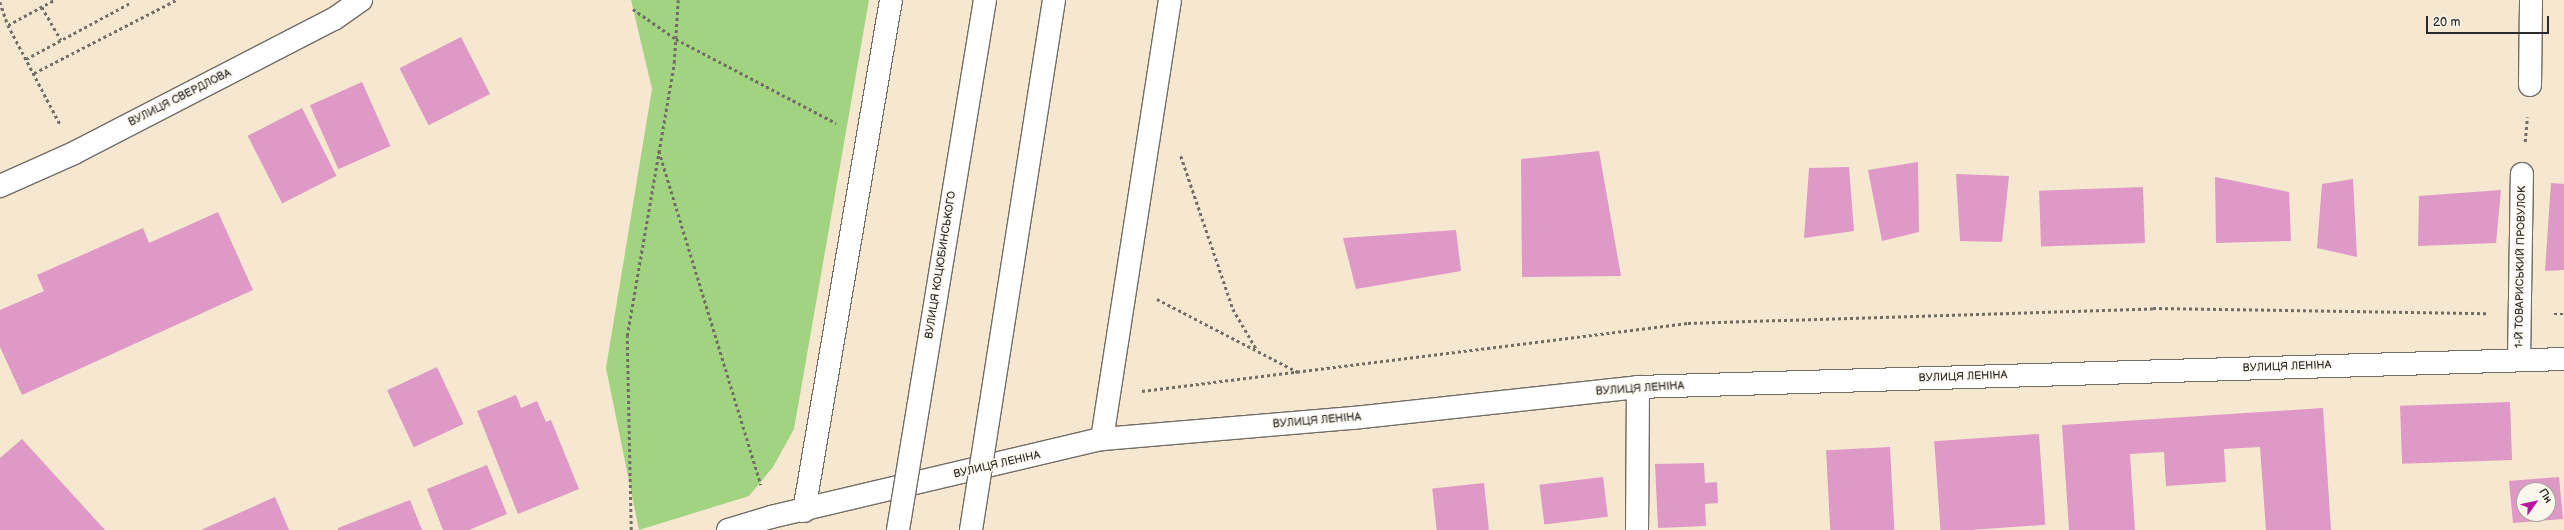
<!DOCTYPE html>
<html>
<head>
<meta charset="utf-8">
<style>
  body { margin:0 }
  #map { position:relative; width:2564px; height:530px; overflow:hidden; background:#f6e7d1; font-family:"Balsamiq Sans",sans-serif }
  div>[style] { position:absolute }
  .green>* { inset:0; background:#a1d381 }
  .building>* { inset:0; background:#de99c6; transform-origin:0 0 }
  .path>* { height:2.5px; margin-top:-1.25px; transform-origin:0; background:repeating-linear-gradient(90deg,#726d65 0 3px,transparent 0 6px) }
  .roads { filter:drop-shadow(1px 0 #726d65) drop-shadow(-1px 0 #726d65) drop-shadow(0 1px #726d65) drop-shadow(0 -1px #726d65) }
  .minor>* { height:22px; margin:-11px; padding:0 11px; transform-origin:11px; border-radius:11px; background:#fff }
  .tertiary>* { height:22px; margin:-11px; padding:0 11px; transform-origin:11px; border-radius:11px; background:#fff }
  .bridges { filter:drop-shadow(1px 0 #726d65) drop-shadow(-1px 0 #726d65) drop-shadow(0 1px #726d65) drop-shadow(0 -1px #726d65) }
  .tertiary-bridge>* { height:22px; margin:-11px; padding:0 11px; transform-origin:11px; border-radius:11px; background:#fff }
  span { translate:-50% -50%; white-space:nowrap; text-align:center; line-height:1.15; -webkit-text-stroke:3px #fbf7ec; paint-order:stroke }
  .street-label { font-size:11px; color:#2b2b2b }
  .north { position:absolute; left:2516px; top:482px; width:40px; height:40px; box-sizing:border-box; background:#fbf7ec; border:1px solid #a8a59f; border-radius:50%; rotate:57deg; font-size:11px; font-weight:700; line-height:16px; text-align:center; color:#2b2b2b }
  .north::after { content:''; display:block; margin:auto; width:14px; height:18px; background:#b5179e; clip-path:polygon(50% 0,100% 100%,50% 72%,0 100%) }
  .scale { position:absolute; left:2426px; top:16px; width:123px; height:18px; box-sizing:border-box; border:2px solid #2b2b2b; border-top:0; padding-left:5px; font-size:12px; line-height:14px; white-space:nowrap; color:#2b2b2b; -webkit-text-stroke:3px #fbf7ec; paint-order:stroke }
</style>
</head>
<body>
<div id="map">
  <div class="green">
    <i style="clip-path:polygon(631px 0,869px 0,794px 429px,773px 467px,749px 496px,639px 530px,606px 368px,652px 89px)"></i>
  </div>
  <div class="building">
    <i style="left:461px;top:37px;width:64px;height:69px;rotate:63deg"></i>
    <i style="left:362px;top:82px;width:70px;height:57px;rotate:66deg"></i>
    <i style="left:302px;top:108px;width:76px;height:61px;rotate:63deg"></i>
    <i style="clip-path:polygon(1599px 151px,1621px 276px,1522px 277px,1521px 159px)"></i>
    <i style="clip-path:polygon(1918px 162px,1919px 232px,1882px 241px,1868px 170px)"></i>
    <i style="clip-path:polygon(1849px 167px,1854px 231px,1804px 238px,1809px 168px)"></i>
    <i style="clip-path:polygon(1956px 174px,2009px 176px,2002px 242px,1960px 241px)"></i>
    <i style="clip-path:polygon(2215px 177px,2289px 192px,2291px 241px,2216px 243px)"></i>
    <i style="clip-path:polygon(2353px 179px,2357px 257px,2317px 248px,2322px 184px)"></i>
    <i style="clip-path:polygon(2551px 183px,2564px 184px,2564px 270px,2545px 271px)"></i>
    <i style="left:2143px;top:187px;width:56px;height:104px;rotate:88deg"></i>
    <i style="clip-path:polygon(2501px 190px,2496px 243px,2418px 246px,2419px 196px)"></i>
    <i style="clip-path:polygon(218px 212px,253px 290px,22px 395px,0 347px,0 310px,44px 291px,37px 275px,143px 228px,149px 243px)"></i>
    <i style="clip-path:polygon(1456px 230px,1461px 271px,1356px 289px,1343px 238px)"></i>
    <i style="left:437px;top:367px;width:63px;height:55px;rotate:65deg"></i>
    <i style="clip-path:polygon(516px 395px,521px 408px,537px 401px,546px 422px,551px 420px,579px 489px,518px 514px,477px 411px)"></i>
    <i style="left:2510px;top:402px;width:58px;height:110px;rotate:88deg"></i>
    <i style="clip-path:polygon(2323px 408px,2331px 530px,2266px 530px,2260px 447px,2224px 449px,2226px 482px,2166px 486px,2164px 452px,2130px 454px,2135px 530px,2069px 530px,2062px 425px)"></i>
    <i style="left:2039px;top:434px;width:91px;height:105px;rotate:86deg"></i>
    <i style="clip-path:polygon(22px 439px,105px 530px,0 530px,0 458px)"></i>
    <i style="left:1890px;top:447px;width:83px;height:64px;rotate:87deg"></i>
    <i style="clip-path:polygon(1704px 463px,1705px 483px,1717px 482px,1718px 503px,1705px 504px,1706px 526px,1658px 528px,1655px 464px)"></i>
    <i style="clip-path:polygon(487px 465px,507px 514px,469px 530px,443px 530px,427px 489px)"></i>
    <i style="left:1603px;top:477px;width:40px;height:64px;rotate:83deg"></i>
    <i style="clip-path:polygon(evenodd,2559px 477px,2563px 519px,2513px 523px,2509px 481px,2559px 477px,2524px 490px,2548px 490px,2548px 514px,2524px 514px,2524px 490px)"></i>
    <i style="left:1484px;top:483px;width:47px;height:52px;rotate:84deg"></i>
    <i style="clip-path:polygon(275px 497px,289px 530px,201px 530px)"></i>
    <i style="clip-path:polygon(410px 500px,422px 530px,338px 530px,338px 528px)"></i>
  </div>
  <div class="path">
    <i style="left:0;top:2px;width:24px;rotate:71deg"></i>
    <i style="left:8px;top:25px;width:112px;rotate:62.3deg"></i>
    <i style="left:42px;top:7px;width:38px;rotate:60deg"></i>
    <i style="left:633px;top:9px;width:52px;rotate:34.9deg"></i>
    <i style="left:676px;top:39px;width:181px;rotate:27.7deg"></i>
    <i style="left:8px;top:25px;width:52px;rotate:-28.5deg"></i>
    <i style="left:26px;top:59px;width:118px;rotate:-28.3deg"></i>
    <i style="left:34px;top:73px;width:160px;rotate:-27.2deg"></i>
    <i style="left:2525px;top:142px;width:25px;rotate:-85deg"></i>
    <i style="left:659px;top:151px;width:349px;rotate:73deg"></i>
    <i style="left:1181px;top:156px;width:162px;rotate:71.2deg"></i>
    <i style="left:1233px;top:309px;width:48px;rotate:59.7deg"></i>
    <i style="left:1157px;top:299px;width:159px;rotate:27.4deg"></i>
    <i style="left:2554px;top:314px;width:10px"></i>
    <i style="left:1142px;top:391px;width:550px;rotate:-7.1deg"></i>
    <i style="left:1688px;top:323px;width:465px;rotate:-1.8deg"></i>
    <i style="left:2153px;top:308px;width:334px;rotate:0.9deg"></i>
    <i style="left:631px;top:530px;width:194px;rotate:-91.2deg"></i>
    <i style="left:627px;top:336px;width:277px;rotate:-80.2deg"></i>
    <i style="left:674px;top:63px;width:63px;rotate:-86.4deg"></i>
  </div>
  <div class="roads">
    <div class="minor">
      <i style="left:2530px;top:85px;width:85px;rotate:-89.3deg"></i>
      <i style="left:0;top:186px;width:81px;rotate:-24deg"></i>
      <i style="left:74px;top:153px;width:292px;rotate:-27.3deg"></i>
      <i style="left:334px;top:19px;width:33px;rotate:-35deg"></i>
      <i style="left:2519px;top:360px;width:186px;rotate:-89.1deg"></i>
      <i style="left:1102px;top:439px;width:444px;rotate:-81.2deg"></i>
      <i style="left:804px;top:511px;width:518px;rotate:-80.34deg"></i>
      <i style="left:1637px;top:530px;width:143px;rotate:-89.6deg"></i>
    </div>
    <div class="tertiary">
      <i style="left:728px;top:530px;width:45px;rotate:-16.8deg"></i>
      <i style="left:771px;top:517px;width:340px;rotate:-13.3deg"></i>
      <i style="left:1102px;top:439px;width:253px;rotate:-4.8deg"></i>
      <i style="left:1354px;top:418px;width:286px;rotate:-6.2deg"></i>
      <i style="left:1638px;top:387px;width:926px;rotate:-1.73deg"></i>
    </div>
  </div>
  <div class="bridges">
    <div class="tertiary-bridge">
      <i style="left:898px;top:530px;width:537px;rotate:-80.68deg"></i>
      <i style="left:971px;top:530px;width:536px;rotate:-81.1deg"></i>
    </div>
  </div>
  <div class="street-label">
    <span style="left:180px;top:98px;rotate:-27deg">ВУЛИЦЯ СВЕРДЛОВА</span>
    <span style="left:941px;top:265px;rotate:-81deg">ВУЛИЦЯ КОЦЮБИНСЬКОГО</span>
    <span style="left:2521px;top:267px;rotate:-89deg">1-Й ТОВАРИСЬКИЙ ПРОВУЛОК</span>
    <span style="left:2287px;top:367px;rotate:-2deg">ВУЛИЦЯ ЛЕНІНА</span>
    <span style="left:1963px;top:377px;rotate:-2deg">ВУЛИЦЯ ЛЕНІНА</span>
    <span style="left:1640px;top:389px;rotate:-4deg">ВУЛИЦЯ ЛЕНІНА</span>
    <span style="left:1317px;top:421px;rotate:-5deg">ВУЛИЦЯ ЛЕНІНА</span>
    <span style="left:997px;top:465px;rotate:-13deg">ВУЛИЦЯ ЛЕНІНА</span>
  </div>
  <div class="north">Пн</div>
  <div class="scale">20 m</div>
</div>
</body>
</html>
